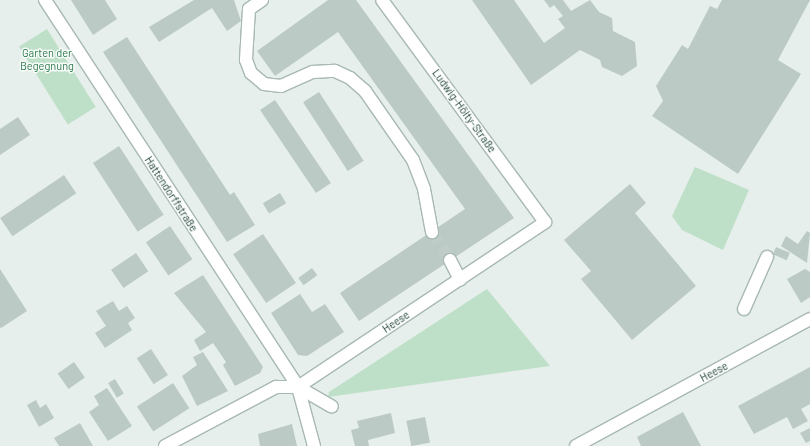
<!DOCTYPE html>
<html>
<head>
<meta charset="utf-8">
<style>
  body { margin:0 }
  #map { position:relative; width:810px; height:446px; overflow:hidden; background:#e6efeb; font-family:Barlow,sans-serif }
  div>[style] { position:absolute }
  .green>* { inset:0; background:#bfe0c8; transform-origin:0 0 }
  .building>* { inset:0; background:#bbcac4; transform-origin:0 0 }
  .minor-tunnel>* { height:12px; margin-top:-6px; transform-origin:0; background:repeating-linear-gradient(90deg,#bfccc8 0 12px,transparent 0 18px) }
  .roads { filter:drop-shadow(1px 0 #a8b8b2) drop-shadow(-1px 0 #a8b8b2) drop-shadow(0 1px #a8b8b2) drop-shadow(0 -1px #a8b8b2) }
  .minor>* { height:12px; margin:-6px; padding:0 6px; transform-origin:6px; border-radius:6px; background:#fff }
  span { translate:-50% -50%; white-space:nowrap; text-align:center; line-height:1.15; -webkit-text-stroke:3px #f7fbf9; paint-order:stroke }
  .park-label { font-size:11px; color:#2d7a4b }
  .street-label { font-size:11px; color:#24423a }
</style>
</head>
<body>
<div id="map">
  <div class="green">
    <i style="left:47px;top:29px;width:92px;height:33px;rotate:58deg"></i>
    <i style="clip-path:polygon(695px 167px,749px 190px,723px 250px,682px 230px,672px 216px)"></i>
    <i style="clip-path:polygon(487px 289px,550px 366px,328px 397px,329px 392px)"></i>
  </div>
  <div class="building">
    <i style="clip-path:polygon(71px 0,105px 0,117px 19px,93px 35px)"></i>
    <i style="clip-path:polygon(194px 0,234px 0,241px 21px,227px 31px,212px 8px,159px 42px,149px 27px)"></i>
    <i style="clip-path:polygon(328px 0,356px 0,514px 218px,359px 321px,340px 293px,465px 209px,338px 32px,275px 76px,257px 51px)"></i>
    <i style="clip-path:polygon(472px 0,514px 0,544px 43px,565px 28px,558px 19px,563px 16px,554px 5px,550px 8px,544px 0,563px 0,571px 11px,590px 0,599px 12px,612px 18px,613px 31px,635px 42px,637px 66px,622px 76px,602px 67px,600px 60px,580px 50px,531px 85px)"></i>
    <i style="clip-path:polygon(722px 0,810px 0,778px 60px,801px 74px,738px 174px,652px 116px,663px 101px,656px 86px,682px 45px,688px 49px,710px 6px,717px 9px)"></i>
    <i style="clip-path:polygon(127px 37px,230px 195px,234px 192px,255px 225px,227px 242px,103px 52px)"></i>
    <i style="left:319px;top:92px;width:82px;height:19px;rotate:57deg"></i>
    <i style="left:275px;top:100px;width:100px;height:18px;rotate:56deg"></i>
    <i style="clip-path:polygon(18px 117px,30px 135px,0 155px,0 129px)"></i>
    <i style="left:119px;top:146px;width:82px;height:31px;rotate:57deg"></i>
    <i style="left:64px;top:175px;width:22px;height:77px;rotate:56deg"></i>
    <i style="clip-path:polygon(630px 184px,646px 203px,635px 213px,696px 286px,632px 340px,581px 279px,591px 271px,564px 240px)"></i>
    <i style="left:280px;top:193px;width:12px;height:20px;rotate:59deg"></i>
    <i style="left:170px;top:226px;width:40px;height:29px;rotate:56deg"></i>
    <i style="clip-path:polygon(807px 231px,810px 233px,807px 263px,781px 246px,786px 236px,798px 244px)"></i>
    <i style="left:263px;top:234px;width:59px;height:36px;rotate:56deg"></i>
    <i style="left:776px;top:247px;width:15px;height:8px;rotate:23deg"></i>
    <i style="left:136px;top:253px;width:22px;height:30px;rotate:56deg"></i>
    <i style="left:312px;top:268px;width:9px;height:17px;rotate:54deg"></i>
    <i style="clip-path:polygon(0 269px,27px 311px,1px 328px,0 327px)"></i>
    <i style="clip-path:polygon(805px 269px,810px 272px,810px 297px,801px 303px,787px 279px)"></i>
    <i style="clip-path:polygon(203px 275px,263px 367px,260px 373px,235px 386px,223px 365px,226px 362px,213px 343px,200px 351px,194px 340px,206px 332px,174px 293px)"></i>
    <i style="clip-path:polygon(300px 294px,312px 312px,325px 304px,344px 332px,307px 356px,298px 355px,271px 313px)"></i>
    <i style="clip-path:polygon(113px 301px,119px 311px,127px 306px,135px 318px,128px 323px,132px 330px,105px 348px,95px 333px,106px 326px,96px 311px)"></i>
    <i style="left:151px;top:349px;width:31px;height:17px;rotate:57deg"></i>
    <i style="clip-path:polygon(203px 352px,228px 391px,197px 406px,182px 376px,197px 365px,193px 357px)"></i>
    <i style="left:74px;top:362px;width:19px;height:20px;rotate:55deg"></i>
    <i style="clip-path:polygon(810px 367px,810px 404px,801px 409px,808px 421px,793px 429px,787px 417px,754px 434px,738px 406px)"></i>
    <i style="left:115px;top:379px;width:17px;height:8px;rotate:59deg"></i>
    <i style="left:173px;top:383px;width:30px;height:43px;rotate:57deg"></i>
    <i style="clip-path:polygon(107px 388px,132px 426px,108px 441px,89px 412px,99px 405px,94px 396px)"></i>
    <i style="clip-path:polygon(36px 400px,40px 408px,46px 404px,54px 418px,39px 427px,27px 405px)"></i>
    <i style="clip-path:polygon(683px 412px,701px 446px,641px 446px,637px 437px)"></i>
    <i style="clip-path:polygon(391px 413px,395px 433px,368px 440px,369px 446px,355px 446px,351px 430px,359px 428px,357px 421px)"></i>
    <i style="left:425px;top:417px;width:26px;height:19px;rotate:79deg"></i>
    <i style="clip-path:polygon(80px 423px,93px 446px,59px 446px,54px 438px)"></i>
    <i style="clip-path:polygon(292px 424px,297px 446px,260px 446px,258px 434px)"></i>
    <i style="clip-path:polygon(810px 428px,810px 441px,806px 443px,800px 433px)"></i>
  </div>
  <div class="minor-tunnel">
    <i style="left:432px;top:232px;width:33px;rotate:57deg"></i>
  </div>
  <div class="roads">
    <div class="minor">
      <i style="left:45px;top:0;width:462px;rotate:56.8deg"></i>
      <i style="left:298px;top:387px;width:39px;rotate:30deg"></i>
      <i style="left:262px;top:0;width:16px;rotate:145deg"></i>
      <i style="left:249px;top:9px;width:51px;rotate:93.4deg"></i>
      <i style="left:246px;top:60px;width:14px;rotate:69deg"></i>
      <i style="left:251px;top:73px;width:17px;rotate:40deg"></i>
      <i style="left:264px;top:84px;width:17px;rotate:7deg"></i>
      <i style="left:281px;top:86px;width:35px;rotate:-24deg"></i>
      <i style="left:313px;top:72px;width:22px;rotate:-3deg"></i>
      <i style="left:335px;top:71px;width:17px;rotate:25deg"></i>
      <i style="left:350px;top:78px;width:20px;rotate:41deg"></i>
      <i style="left:365px;top:91px;width:84px;rotate:55.2deg"></i>
      <i style="left:413px;top:160px;width:31px;rotate:69deg"></i>
      <i style="left:424px;top:189px;width:44px;rotate:79.5deg"></i>
      <i style="left:450px;top:260px;width:22px;rotate:63deg"></i>
      <i style="left:744px;top:309px;width:57px;rotate:-66.1deg"></i>
      <i style="left:165px;top:446px;width:126px;rotate:-28deg"></i>
      <i style="left:276px;top:387px;width:22px"></i>
      <i style="left:314px;top:446px;width:61px;rotate:-105.2deg"></i>
      <i style="left:298px;top:387px;width:297px;rotate:-33.7deg"></i>
      <i style="left:545px;top:222px;width:275px;rotate:-126.3deg"></i>
      <i style="left:576px;top:446px;width:266px;rotate:-28.5deg"></i>
    </div>
  </div>
  <div class="park-label">
    <span style="left:47px;top:60px">Garten der<br>Begegnung</span>
  </div>
  <div class="street-label">
    <span style="left:464px;top:111px;rotate:54deg">Ludwig-Hölty-Straße</span>
    <span style="left:171px;top:194px;rotate:57deg">Hattendorffstraße</span>
    <span style="left:396px;top:322px;rotate:-34deg">Heese</span>
    <span style="left:714px;top:372px;rotate:-28deg">Heese</span>
  </div>
</div>
</body>
</html>
